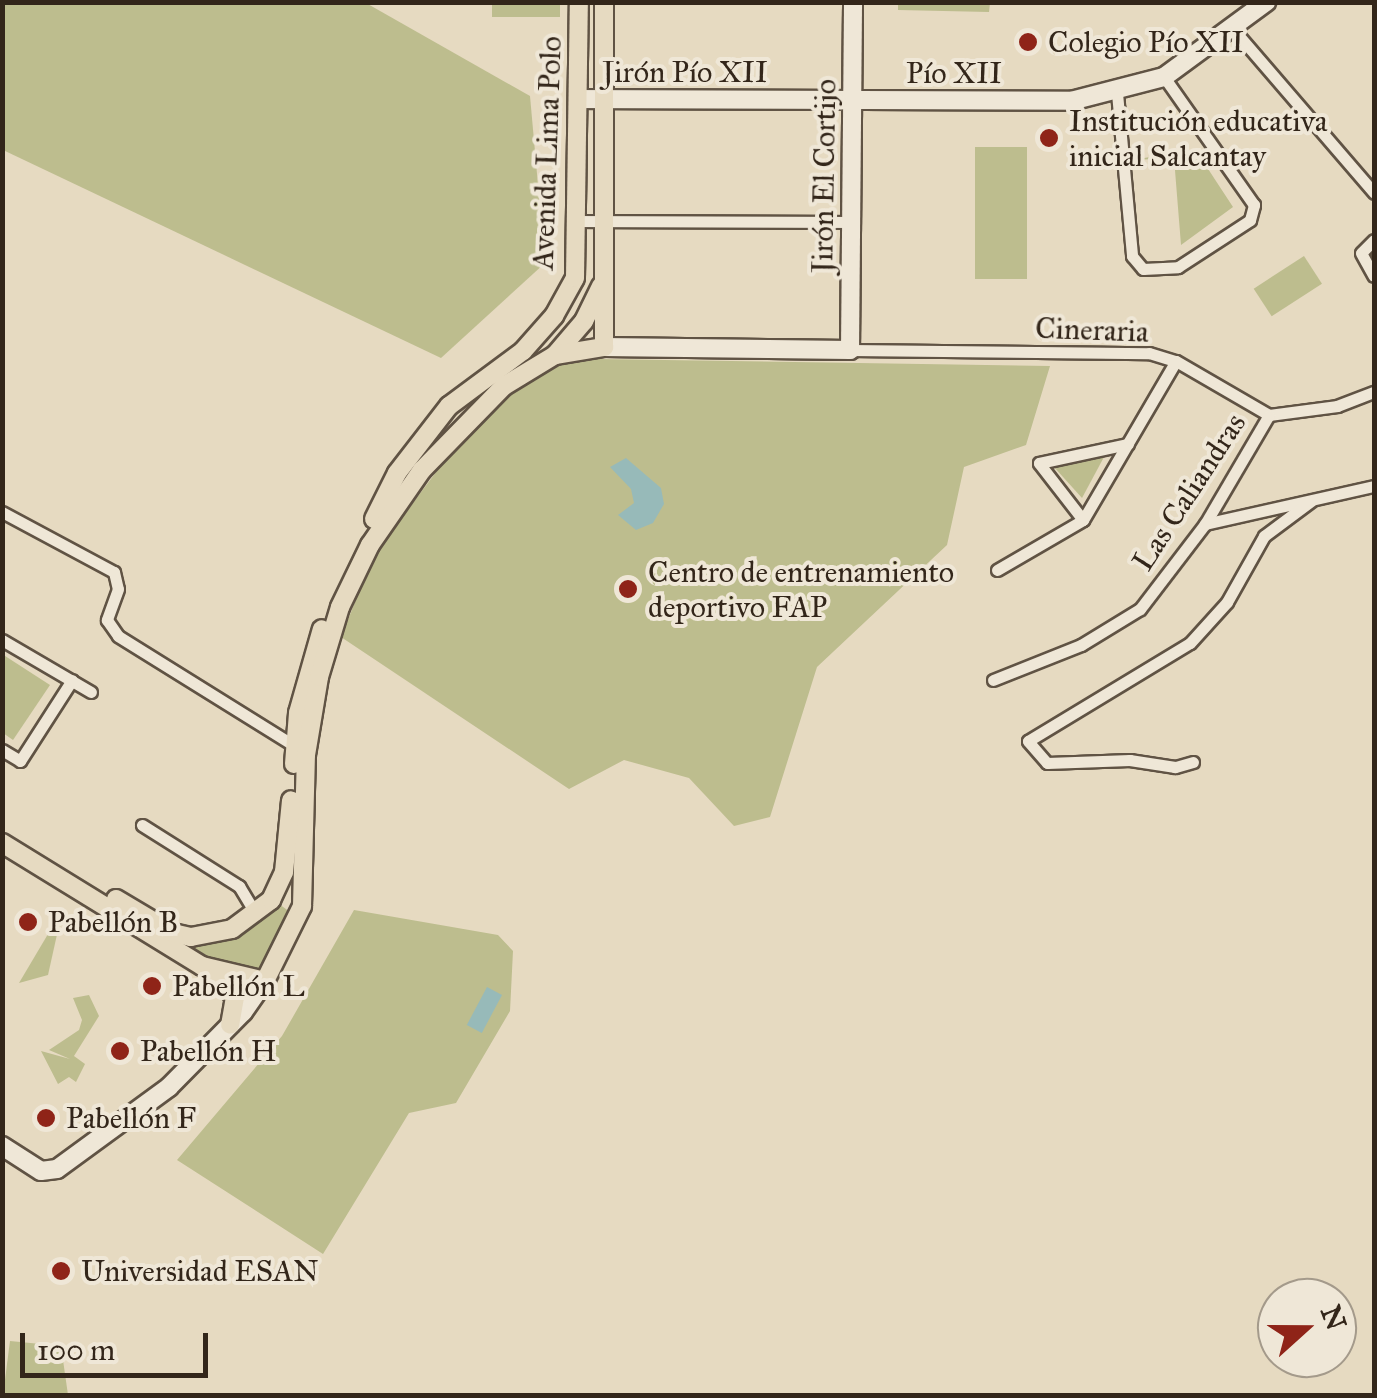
<!DOCTYPE html>
<html>
<head>
<meta charset="utf-8">
<style>
  body { margin:0 }
  #map { position:relative; width:1377px; height:1398px; overflow:hidden; background:#e6dac1; font-family:"IM FELL Great Primer",serif }
  div>[style] { position:absolute }
  .green>* { inset:0; background:#bdbd8e; transform-origin:0 0 }
  .water>* { inset:0; background:#97bab9; transform-origin:0 0 }
  .roads { filter:drop-shadow(2px 0 #605344) drop-shadow(-2px 0 #605344) drop-shadow(0 2px #605344) drop-shadow(0 -2px #605344) }
  .street>* { height:11px; margin:-5.5px; padding:0 5.5px; transform-origin:5.5px; border-radius:5.5px; background:#efe7d7 }
  .secondary>* { height:18px; margin:-9px; padding:0 9px; transform-origin:9px; border-radius:9px; background:#efe7d7 }
  .primary>* { height:18px; margin:-9px; padding:0 9px; transform-origin:9px; border-radius:9px; background:#e6dac1 }
  .dots>* { width:28px; height:28px; translate:-50% -50%; box-sizing:border-box; border:5px solid #efe7d7; border-radius:50% }
  span { translate:-50% -50%; white-space:nowrap; text-align:center; line-height:1.15; -webkit-text-stroke:8px #efe7d7; paint-order:stroke }
  .poi-label { font-size:30px; color:#33261a }
  .left { translate:0 -50%; text-align:left }
  .street-label { font-size:30px; color:#33261a }
  .frame { position:absolute; inset:0; border:5px solid #33261a; pointer-events:none }
  .north { position:absolute; left:1257px; top:1278px; width:100px; height:100px; box-sizing:border-box; background:#efe7d7; border:2px solid #a49a8b; border-radius:50%; rotate:69deg; font-size:28px; font-weight:700; line-height:40px; text-align:center; color:#33261a }
  .north::after { content:''; display:block; margin:auto; width:35px; height:45px; background:#8f2418; clip-path:polygon(50% 0,100% 100%,50% 72%,0 100%) }
  .scale { position:absolute; left:20px; top:1333px; width:188px; height:45px; box-sizing:border-box; border:5px solid #33261a; border-top:0; padding-left:12px; font-size:30px; line-height:35px; white-space:nowrap; color:#33261a; -webkit-text-stroke:8px #efe7d7; paint-order:stroke }
</style>
</head>
<body>
<div id="map">
  <div class="green">
    <i style="clip-path:polygon(2px 3px,366px 3px,530px 96px,545px 263px,441px 358px,3px 150px)"></i>
    <i style="left:492px;top:3px;width:68px;height:14px"></i>
    <i style="clip-path:polygon(898px 3px,990px 3px,989px 12px,898px 10px)"></i>
    <i style="left:975px;top:147px;width:52px;height:132px"></i>
    <i style="clip-path:polygon(1195px 149px,1233px 207px,1181px 245px,1174px 158px,1133px 160px)"></i>
    <i style="left:1304px;top:256px;width:33px;height:60px;rotate:57deg"></i>
    <i style="clip-path:polygon(598px 359px,1050px 366px,1026px 445px,964px 467px,947px 545px,817px 667px,770px 817px,734px 826px,689px 778px,624px 760px,569px 789px,341px 637px,374px 555px,484px 408px,555px 364px)"></i>
    <i style="clip-path:polygon(1104px 457px,1082px 498px,1054px 467px)"></i>
    <i style="clip-path:polygon(2px 654px,50px 685px,13px 740px,3px 733px)"></i>
    <i style="clip-path:polygon(279px 904px,290px 912px,260px 971px,245px 976px,178px 940px)"></i>
    <i style="clip-path:polygon(354px 910px,498px 935px,513px 951px,510px 1011px,456px 1103px,409px 1113px,323px 1254px,177px 1160px,282px 1036px)"></i>
    <i style="clip-path:polygon(51px 929px,58px 930px,48px 975px,19px 983px)"></i>
    <i style="clip-path:polygon(89px 995px,99px 1016px,74px 1056px,85px 1064px,76px 1082px,69px 1077px,58px 1084px,41px 1051px,70px 1059px,49px 1050px,79px 1030px,82px 1020px,73px 998px)"></i>
    <i style="clip-path:polygon(10px 1341px,61px 1346px,68px 1395px,3px 1395px)"></i>
  </div>
  <div class="water">
    <i style="clip-path:polygon(626px 458px,661px 488px,664px 504px,653px 523px,636px 530px,618px 515px,634px 503px,631px 489px,610px 467px)"></i>
    <i style="left:487px;top:987px;width:17px;height:43px;rotate:28deg"></i>
  </div>
  <div class="roads">
    <div class="street">
      <i style="left:1234px;top:30px;width:215px;rotate:49.3deg"></i>
      <i style="left:1117px;top:93px;width:164px;rotate:84.7deg"></i>
      <i style="left:1132px;top:256px;width:17px;rotate:50deg"></i>
      <i style="left:1143px;top:269px;width:35px;rotate:-3deg"></i>
      <i style="left:1178px;top:267px;width:86px;rotate:-33.1deg"></i>
      <i style="left:1250px;top:220px;width:16px;rotate:-75deg"></i>
      <i style="left:1254px;top:205px;width:156px;rotate:-125.1deg"></i>
      <i style="left:576px;top:221px;width:275px;rotate:0.2deg"></i>
      <i style="left:1374px;top:240px;width:18px;rotate:135deg"></i>
      <i style="left:1361px;top:253px;width:26px;rotate:61deg"></i>
      <i style="left:850px;top:350px;width:299px;rotate:0.6deg"></i>
      <i style="left:1149px;top:353px;width:28px;rotate:17deg"></i>
      <i style="left:1176px;top:361px;width:108px;rotate:30.1deg"></i>
      <i style="left:1269px;top:415px;width:69px;rotate:-7.5deg"></i>
      <i style="left:1337px;top:406px;width:40px;rotate:-21deg"></i>
      <i style="left:2px;top:512px;width:127px;rotate:28.2deg"></i>
      <i style="left:114px;top:572px;width:17px;rotate:77deg"></i>
      <i style="left:118px;top:589px;width:33px;rotate:110deg"></i>
      <i style="left:107px;top:620px;width:19px;rotate:55deg"></i>
      <i style="left:118px;top:636px;width:208px;rotate:31.9deg"></i>
      <i style="left:1083px;top:520px;width:72px;rotate:-127.7deg"></i>
      <i style="left:1039px;top:463px;width:91px;rotate:-12.1deg"></i>
      <i style="left:1205px;top:524px;width:173px;rotate:-12.7deg"></i>
      <i style="left:997px;top:570px;width:99px;rotate:-30.2deg"></i>
      <i style="left:1083px;top:520px;width:184px;rotate:-59.7deg"></i>
      <i style="left:2px;top:640px;width:103px;rotate:30.3deg"></i>
      <i style="left:993px;top:680px;width:95px;rotate:-21.7deg"></i>
      <i style="left:1081px;top:645px;width:69px;rotate:-31.4deg"></i>
      <i style="left:1140px;top:609px;width:107px;rotate:-52.6deg"></i>
      <i style="left:1205px;top:524px;width:126px;rotate:-59.6deg"></i>
      <i style="left:2px;top:750px;width:21px;rotate:31deg"></i>
      <i style="left:20px;top:761px;width:96px;rotate:-57.3deg"></i>
      <i style="left:1193px;top:762px;width:19px;rotate:164deg"></i>
      <i style="left:1175px;top:767px;width:46px;rotate:-171.2deg"></i>
      <i style="left:1130px;top:760px;width:83px;rotate:177.9deg"></i>
      <i style="left:1047px;top:763px;width:29px;rotate:-131deg"></i>
      <i style="left:1028px;top:741px;width:189px;rotate:-31.2deg"></i>
      <i style="left:1190px;top:643px;width:55px;rotate:-47.9deg"></i>
      <i style="left:1227px;top:602px;width:76px;rotate:-60.7deg"></i>
      <i style="left:1264px;top:536px;width:59px;rotate:-36.7deg"></i>
      <i style="left:142px;top:825px;width:115px;rotate:32.2deg"></i>
      <i style="left:239px;top:886px;width:33px;rotate:59deg"></i>
    </div>
    <div class="secondary">
      <i style="left:578px;top:99px;width:493px;rotate:0.2deg"></i>
      <i style="left:1071px;top:101px;width:96px;rotate:-14.5deg"></i>
      <i style="left:1164px;top:77px;width:127px;rotate:-36.3deg"></i>
      <i style="left:604px;top:347px;width:246px;rotate:0.7deg"></i>
      <i style="left:850px;top:350px;width:348px;rotate:-89.5deg"></i>
      <i style="left:2px;top:1146px;width:46px;rotate:32.7deg"></i>
      <i style="left:41px;top:1171px;width:16px;rotate:-7deg"></i>
      <i style="left:57px;top:1169px;width:139px;rotate:-36.2deg"></i>
      <i style="left:169px;top:1087px;width:105px;rotate:-45.4deg"></i>
      <i style="left:243px;top:1012px;width:38px;rotate:-55deg"></i>
    </div>
    <div class="primary">
      <i style="left:555px;top:355px;width:45px;rotate:-49.5deg"></i>
      <i style="left:584px;top:321px;width:39px;rotate:-64deg"></i>
      <i style="left:374px;top:519px;width:51px;rotate:-63.4deg"></i>
      <i style="left:397px;top:473px;width:85px;rotate:-52.2deg"></i>
      <i style="left:449px;top:406px;width:92px;rotate:-36.6deg"></i>
      <i style="left:523px;top:351px;width:47px;rotate:-48.5deg"></i>
      <i style="left:554px;top:316px;width:43px;rotate:-61.1deg"></i>
      <i style="left:575px;top:278px;width:276px;rotate:-89.2deg"></i>
      <i style="left:294px;top:764px;width:51px;rotate:-85.5deg"></i>
      <i style="left:298px;top:713px;width:87px;rotate:-74.1deg"></i>
      <i style="left:2px;top:843px;width:235px;rotate:31.6deg"></i>
      <i style="left:202px;top:966px;width:65px;rotate:13.4deg"></i>
      <i style="left:265px;top:981px;width:84px;rotate:-63.7deg"></i>
      <i style="left:302px;top:906px;width:151px;rotate:-88.5deg"></i>
      <i style="left:306px;top:755px;width:79px;rotate:-80.5deg"></i>
      <i style="left:319px;top:677px;width:73px;rotate:-73.3deg"></i>
      <i style="left:340px;top:607px;width:69px;rotate:-64.2deg"></i>
      <i style="left:370px;top:545px;width:91px;rotate:-55.3deg"></i>
      <i style="left:422px;top:470px;width:117px;rotate:-45.7deg"></i>
      <i style="left:504px;top:386px;width:60px;rotate:-31.3deg"></i>
      <i style="left:555px;top:355px;width:50px;rotate:-9.3deg"></i>
      <i style="left:604px;top:347px;width:345px;rotate:-90deg"></i>
      <i style="left:116px;top:899px;width:66px;rotate:30.8deg"></i>
      <i style="left:173px;top:933px;width:18px;rotate:13deg"></i>
      <i style="left:191px;top:937px;width:42px;rotate:-11deg"></i>
      <i style="left:232px;top:929px;width:49px;rotate:-36.6deg"></i>
      <i style="left:271px;top:900px;width:31px;rotate:-65deg"></i>
      <i style="left:284px;top:872px;width:72px;rotate:-84.4deg"></i>
      <i style="left:215px;top:976px;width:29px;rotate:46deg"></i>
      <i style="left:235px;top:997px;width:28px;rotate:100deg"></i>
    </div>
  </div>
  <div class="dots">
    <i style="left:1028px;top:42px;background:#8f2418"></i>
    <i style="left:1049px;top:138px;background:#8f2418"></i>
    <i style="left:628px;top:589px;background:#8f2418"></i>
    <i style="left:28px;top:922px;background:#8f2418"></i>
    <i style="left:152px;top:986px;background:#8f2418"></i>
    <i style="left:120px;top:1051px;background:#8f2418"></i>
    <i style="left:46px;top:1118px;background:#8f2418"></i>
    <i style="left:61px;top:1271px;background:#8f2418"></i>
  </div>
  <div class="poi-label">
    <span class="left" style="left:1048px;top:42px">Colegio Pío XII</span>
    <span class="left" style="left:1069px;top:138px">Institución educativa<br>inicial Salcantay</span>
    <span class="left" style="left:648px;top:589px">Centro de entrenamiento<br>deportivo FAP</span>
    <span class="left" style="left:48px;top:922px">Pabellón B</span>
    <span class="left" style="left:172px;top:986px">Pabellón L</span>
    <span class="left" style="left:140px;top:1051px">Pabellón H</span>
    <span class="left" style="left:66px;top:1118px">Pabellón F</span>
    <span class="left" style="left:81px;top:1271px">Universidad ESAN</span>
  </div>
  <div class="street-label">
    <span style="left:685px;top:72px">Jirón Pío XII</span>
    <span style="left:954px;top:73px">Pío XII</span>
    <span style="left:547px;top:153px;rotate:-88deg">Avenida Lima Polo</span>
    <span style="left:824px;top:176px;rotate:-89deg">Jirón El Cortijo</span>
    <span style="left:1092px;top:330px;rotate:2deg">Cineraria</span>
    <span style="left:1189px;top:492px;rotate:-57deg">Las Caliandras</span>
  </div>
  <div class="frame"></div>
  <div class="north">N</div>
  <div class="scale">100 m</div>
</div>
</body>
</html>
